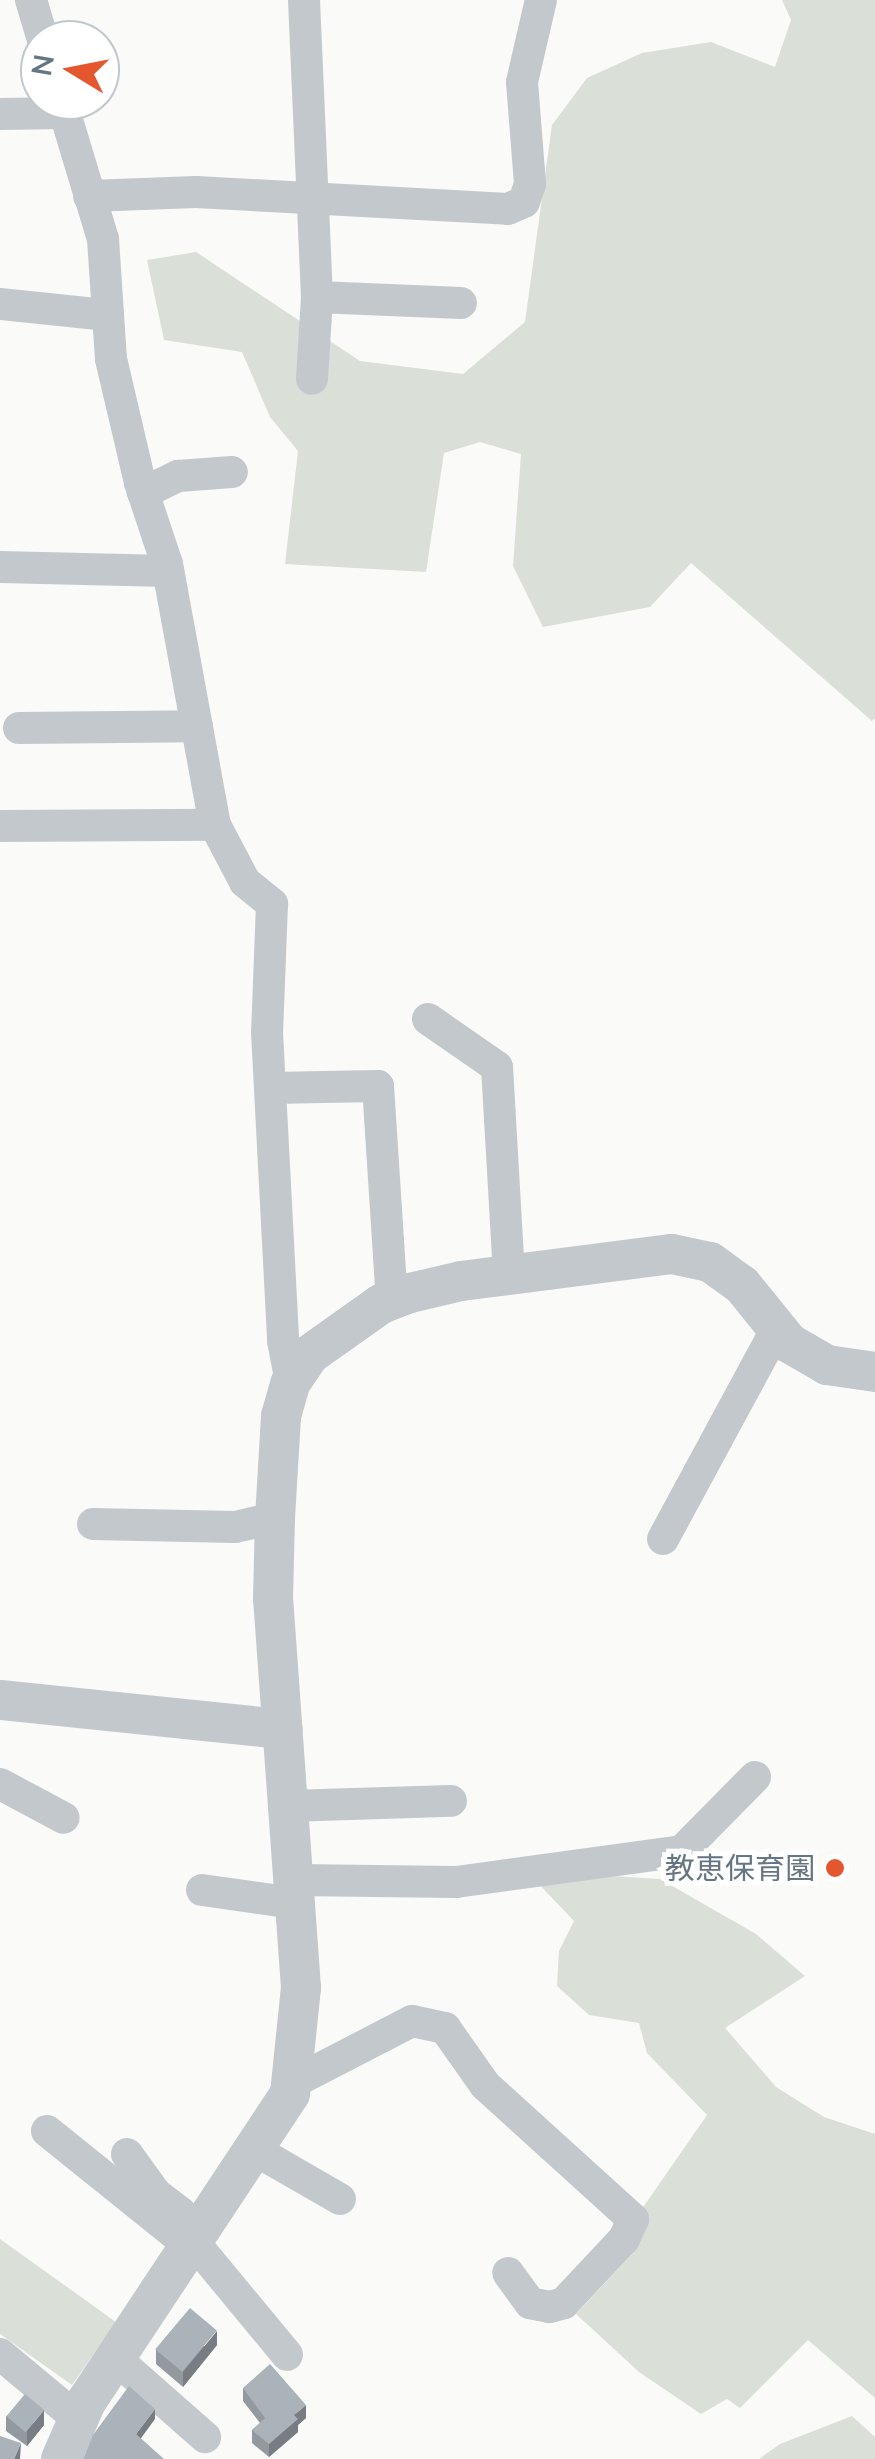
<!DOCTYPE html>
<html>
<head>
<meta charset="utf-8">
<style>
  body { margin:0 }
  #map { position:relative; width:875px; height:2459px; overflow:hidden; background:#fafaf8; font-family:Mulish,"Noto Sans JP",sans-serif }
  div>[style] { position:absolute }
  .green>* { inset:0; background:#dadfd7 }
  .minor>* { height:32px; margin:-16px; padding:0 16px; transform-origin:16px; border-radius:16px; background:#c3c8cc }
  .tertiary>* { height:40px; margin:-20px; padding:0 20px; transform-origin:20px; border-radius:20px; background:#c3c8cc }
  .wall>* { inset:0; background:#929a9f }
  .shaded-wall>* { inset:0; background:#777d82 }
  .building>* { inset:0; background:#aab3b9; transform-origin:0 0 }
  .dots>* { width:28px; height:28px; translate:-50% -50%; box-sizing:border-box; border:5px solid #fff; border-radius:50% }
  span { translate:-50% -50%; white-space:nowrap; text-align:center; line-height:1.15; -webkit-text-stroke:10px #fff; paint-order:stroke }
  .poi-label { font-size:30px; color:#657683 }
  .right { translate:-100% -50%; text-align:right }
  .north { position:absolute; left:20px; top:20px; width:100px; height:100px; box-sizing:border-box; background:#fff; border:2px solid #c1c8cd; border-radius:50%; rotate:280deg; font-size:28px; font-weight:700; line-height:40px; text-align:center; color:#657683 }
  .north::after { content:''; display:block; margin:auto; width:35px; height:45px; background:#e4572e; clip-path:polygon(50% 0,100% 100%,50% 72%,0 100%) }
</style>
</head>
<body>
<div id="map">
  <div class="green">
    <i style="clip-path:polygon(782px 0,875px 0,875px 718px,872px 721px,691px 563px,650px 607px,543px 627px,513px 566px,521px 454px,480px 442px,444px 453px,426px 572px,285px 564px,298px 451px,270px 417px,242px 352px,164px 340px,147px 260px,196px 252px,360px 361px,463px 374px,525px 322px,552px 125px,587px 78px,642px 53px,711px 42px,775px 67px,791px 20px)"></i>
    <i style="clip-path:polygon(612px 1876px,660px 1879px,756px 1934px,805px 1976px,725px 2028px,776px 2087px,824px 2117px,875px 2134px,875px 2398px,808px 2340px,740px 2408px,727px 2399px,701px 2414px,639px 2372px,576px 2314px,633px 2253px,637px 2216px,707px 2115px,647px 2053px,639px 2023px,589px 2015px,557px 1986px,559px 1951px,574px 1921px,535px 1880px)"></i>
    <i style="clip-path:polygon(0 2239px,116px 2322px,72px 2385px,0 2334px)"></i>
    <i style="clip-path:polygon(852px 2416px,875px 2437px,875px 2459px,759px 2459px,780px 2444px)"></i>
  </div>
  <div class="minor">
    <i style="left:31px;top:0;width:42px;rotate:73.3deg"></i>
    <i style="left:304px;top:0;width:297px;rotate:87.5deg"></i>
    <i style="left:317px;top:297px;width:82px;rotate:93.5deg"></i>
    <i style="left:61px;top:100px;width:145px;rotate:73.2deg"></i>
    <i style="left:103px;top:239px;width:120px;rotate:86.2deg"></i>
    <i style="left:111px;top:359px;width:127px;rotate:76.8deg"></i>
    <i style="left:140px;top:483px;width:85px;rotate:71.6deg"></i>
    <i style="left:167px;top:564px;width:265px;rotate:79.6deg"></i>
    <i style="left:215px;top:825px;width:64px;rotate:62.2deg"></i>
    <i style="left:245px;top:882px;width:35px;rotate:39deg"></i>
    <i style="left:272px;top:904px;width:128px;rotate:92.2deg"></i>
    <i style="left:267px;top:1032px;width:309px;rotate:87deg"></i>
    <i style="left:283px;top:1341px;width:42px;rotate:79deg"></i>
    <i style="left:0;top:114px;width:65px;rotate:-0.9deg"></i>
    <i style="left:89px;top:196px;width:107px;rotate:-2.1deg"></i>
    <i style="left:196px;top:192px;width:312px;rotate:3.1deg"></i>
    <i style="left:508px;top:209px;width:17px;rotate:-24deg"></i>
    <i style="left:524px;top:202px;width:19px;rotate:-72deg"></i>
    <i style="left:530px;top:184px;width:102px;rotate:-94.5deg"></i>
    <i style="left:522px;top:82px;width:84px;rotate:-77deg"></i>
    <i style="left:317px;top:297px;width:144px;rotate:2.4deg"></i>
    <i style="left:0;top:304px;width:108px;rotate:5.9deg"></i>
    <i style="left:143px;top:493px;width:39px;rotate:-26deg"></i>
    <i style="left:178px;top:476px;width:54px;rotate:-4.2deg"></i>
    <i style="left:0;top:567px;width:168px;rotate:1.4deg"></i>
    <i style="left:19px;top:728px;width:178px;rotate:-0.6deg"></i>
    <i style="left:0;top:826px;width:215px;rotate:-0.3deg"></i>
    <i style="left:428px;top:1019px;width:84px;rotate:34.8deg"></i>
    <i style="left:497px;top:1067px;width:208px;rotate:86.7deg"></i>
    <i style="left:270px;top:1088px;width:108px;rotate:-1.1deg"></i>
    <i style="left:378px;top:1086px;width:214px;rotate:86.3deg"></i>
    <i style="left:93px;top:1524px;width:142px;rotate:1.2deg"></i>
    <i style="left:235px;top:1527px;width:41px;rotate:-12.7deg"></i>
    <i style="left:663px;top:1539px;width:238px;rotate:-61.6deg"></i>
    <i style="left:0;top:1784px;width:72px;rotate:28deg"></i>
    <i style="left:288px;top:1806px;width:163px;rotate:-1.8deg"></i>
    <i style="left:294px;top:1880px;width:162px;rotate:0.7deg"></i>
    <i style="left:456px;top:1882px;width:228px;rotate:-7.8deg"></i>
    <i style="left:682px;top:1851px;width:104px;rotate:-45.4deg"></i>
    <i style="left:202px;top:1890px;width:94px;rotate:8deg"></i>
    <i style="left:292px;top:2083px;width:135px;rotate:-27.3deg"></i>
    <i style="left:412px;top:2021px;width:34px;rotate:12deg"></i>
    <i style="left:445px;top:2028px;width:70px;rotate:54.9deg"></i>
    <i style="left:485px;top:2085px;width:200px;rotate:42.2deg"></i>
    <i style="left:633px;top:2219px;width:22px;rotate:114deg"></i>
    <i style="left:624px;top:2239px;width:88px;rotate:133.2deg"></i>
    <i style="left:564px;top:2303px;width:15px;rotate:164deg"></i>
    <i style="left:550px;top:2307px;width:20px;rotate:-169deg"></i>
    <i style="left:530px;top:2303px;width:37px;rotate:-126deg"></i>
    <i style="left:47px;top:2131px;width:182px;rotate:38.8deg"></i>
    <i style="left:255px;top:2150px;width:98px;rotate:30deg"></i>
    <i style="left:127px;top:2154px;width:49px;rotate:54.1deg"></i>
    <i style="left:156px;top:2194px;width:31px;rotate:37deg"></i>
    <i style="left:192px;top:2240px;width:149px;rotate:50.4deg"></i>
    <i style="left:0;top:2354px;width:102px;rotate:39.8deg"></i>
    <i style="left:115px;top:2358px;width:120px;rotate:41.3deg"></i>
  </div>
  <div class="tertiary">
    <i style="left:0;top:1700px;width:284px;rotate:5.9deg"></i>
    <i style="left:61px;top:2459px;width:62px;rotate:-66.3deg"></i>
    <i style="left:86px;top:2402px;width:369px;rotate:-56.5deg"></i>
    <i style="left:290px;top:2094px;width:107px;rotate:-84.1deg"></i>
    <i style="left:301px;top:1988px;width:390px;rotate:-94.1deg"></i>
    <i style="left:273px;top:1599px;width:81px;rotate:-88.6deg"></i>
    <i style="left:275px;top:1518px;width:102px;rotate:-86.6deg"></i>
    <i style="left:281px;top:1416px;width:35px;rotate:-74deg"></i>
    <i style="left:291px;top:1382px;width:32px;rotate:-56deg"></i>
    <i style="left:309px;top:1355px;width:88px;rotate:-35.3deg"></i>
    <i style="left:381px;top:1304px;width:31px;rotate:-21deg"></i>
    <i style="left:410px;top:1293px;width:52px;rotate:-13.2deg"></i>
    <i style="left:461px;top:1281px;width:213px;rotate:-7.3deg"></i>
    <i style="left:672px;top:1254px;width:39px;rotate:12deg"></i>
    <i style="left:710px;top:1262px;width:39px;rotate:36deg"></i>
    <i style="left:742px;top:1285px;width:75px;rotate:51deg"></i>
    <i style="left:789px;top:1343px;width:44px;rotate:30.1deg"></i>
    <i style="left:827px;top:1365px;width:49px;rotate:8.3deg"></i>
  </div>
  <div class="wall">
    <i style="clip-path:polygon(217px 2345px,183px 2387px,156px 2364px,156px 2350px)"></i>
    <i style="clip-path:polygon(243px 2388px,306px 2418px,298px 2425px,298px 2432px,269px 2457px,252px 2443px,252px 2430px,260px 2423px,243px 2401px)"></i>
    <i style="clip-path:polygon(6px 2416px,44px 2425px,27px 2446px,6px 2431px)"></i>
  </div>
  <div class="shaded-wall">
    <i style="clip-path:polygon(217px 2331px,217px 2345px,183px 2387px,183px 2372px)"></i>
    <i style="clip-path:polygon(306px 2405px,306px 2418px,298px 2425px,298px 2432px,269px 2457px,269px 2444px,294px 2415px)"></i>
    <i style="clip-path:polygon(155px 2409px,155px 2419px,136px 2445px,136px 2434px)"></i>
    <i style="clip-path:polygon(44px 2410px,44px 2425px,27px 2446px,27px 2431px)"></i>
    <i style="clip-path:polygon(21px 2443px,20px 2459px,14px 2459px)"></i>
  </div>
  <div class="building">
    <i style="left:190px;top:2308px;width:35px;height:54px;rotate:40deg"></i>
    <i style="clip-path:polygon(270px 2364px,306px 2405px,294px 2415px,298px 2419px,269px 2444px,252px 2430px,265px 2418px,243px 2388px)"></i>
    <i style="clip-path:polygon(129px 2386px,155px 2409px,136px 2434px,164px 2459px,83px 2459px,93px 2435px)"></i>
    <i style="left:25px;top:2394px;width:25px;height:29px;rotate:40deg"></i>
    <i style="clip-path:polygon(0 2436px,21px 2443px,14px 2459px,0 2459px)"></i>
  </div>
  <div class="dots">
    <i style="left:835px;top:1868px;background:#e4572e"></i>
  </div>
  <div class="poi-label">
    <span class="right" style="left:815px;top:1868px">教恵保育園</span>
  </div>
  <div class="north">N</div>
</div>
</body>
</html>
